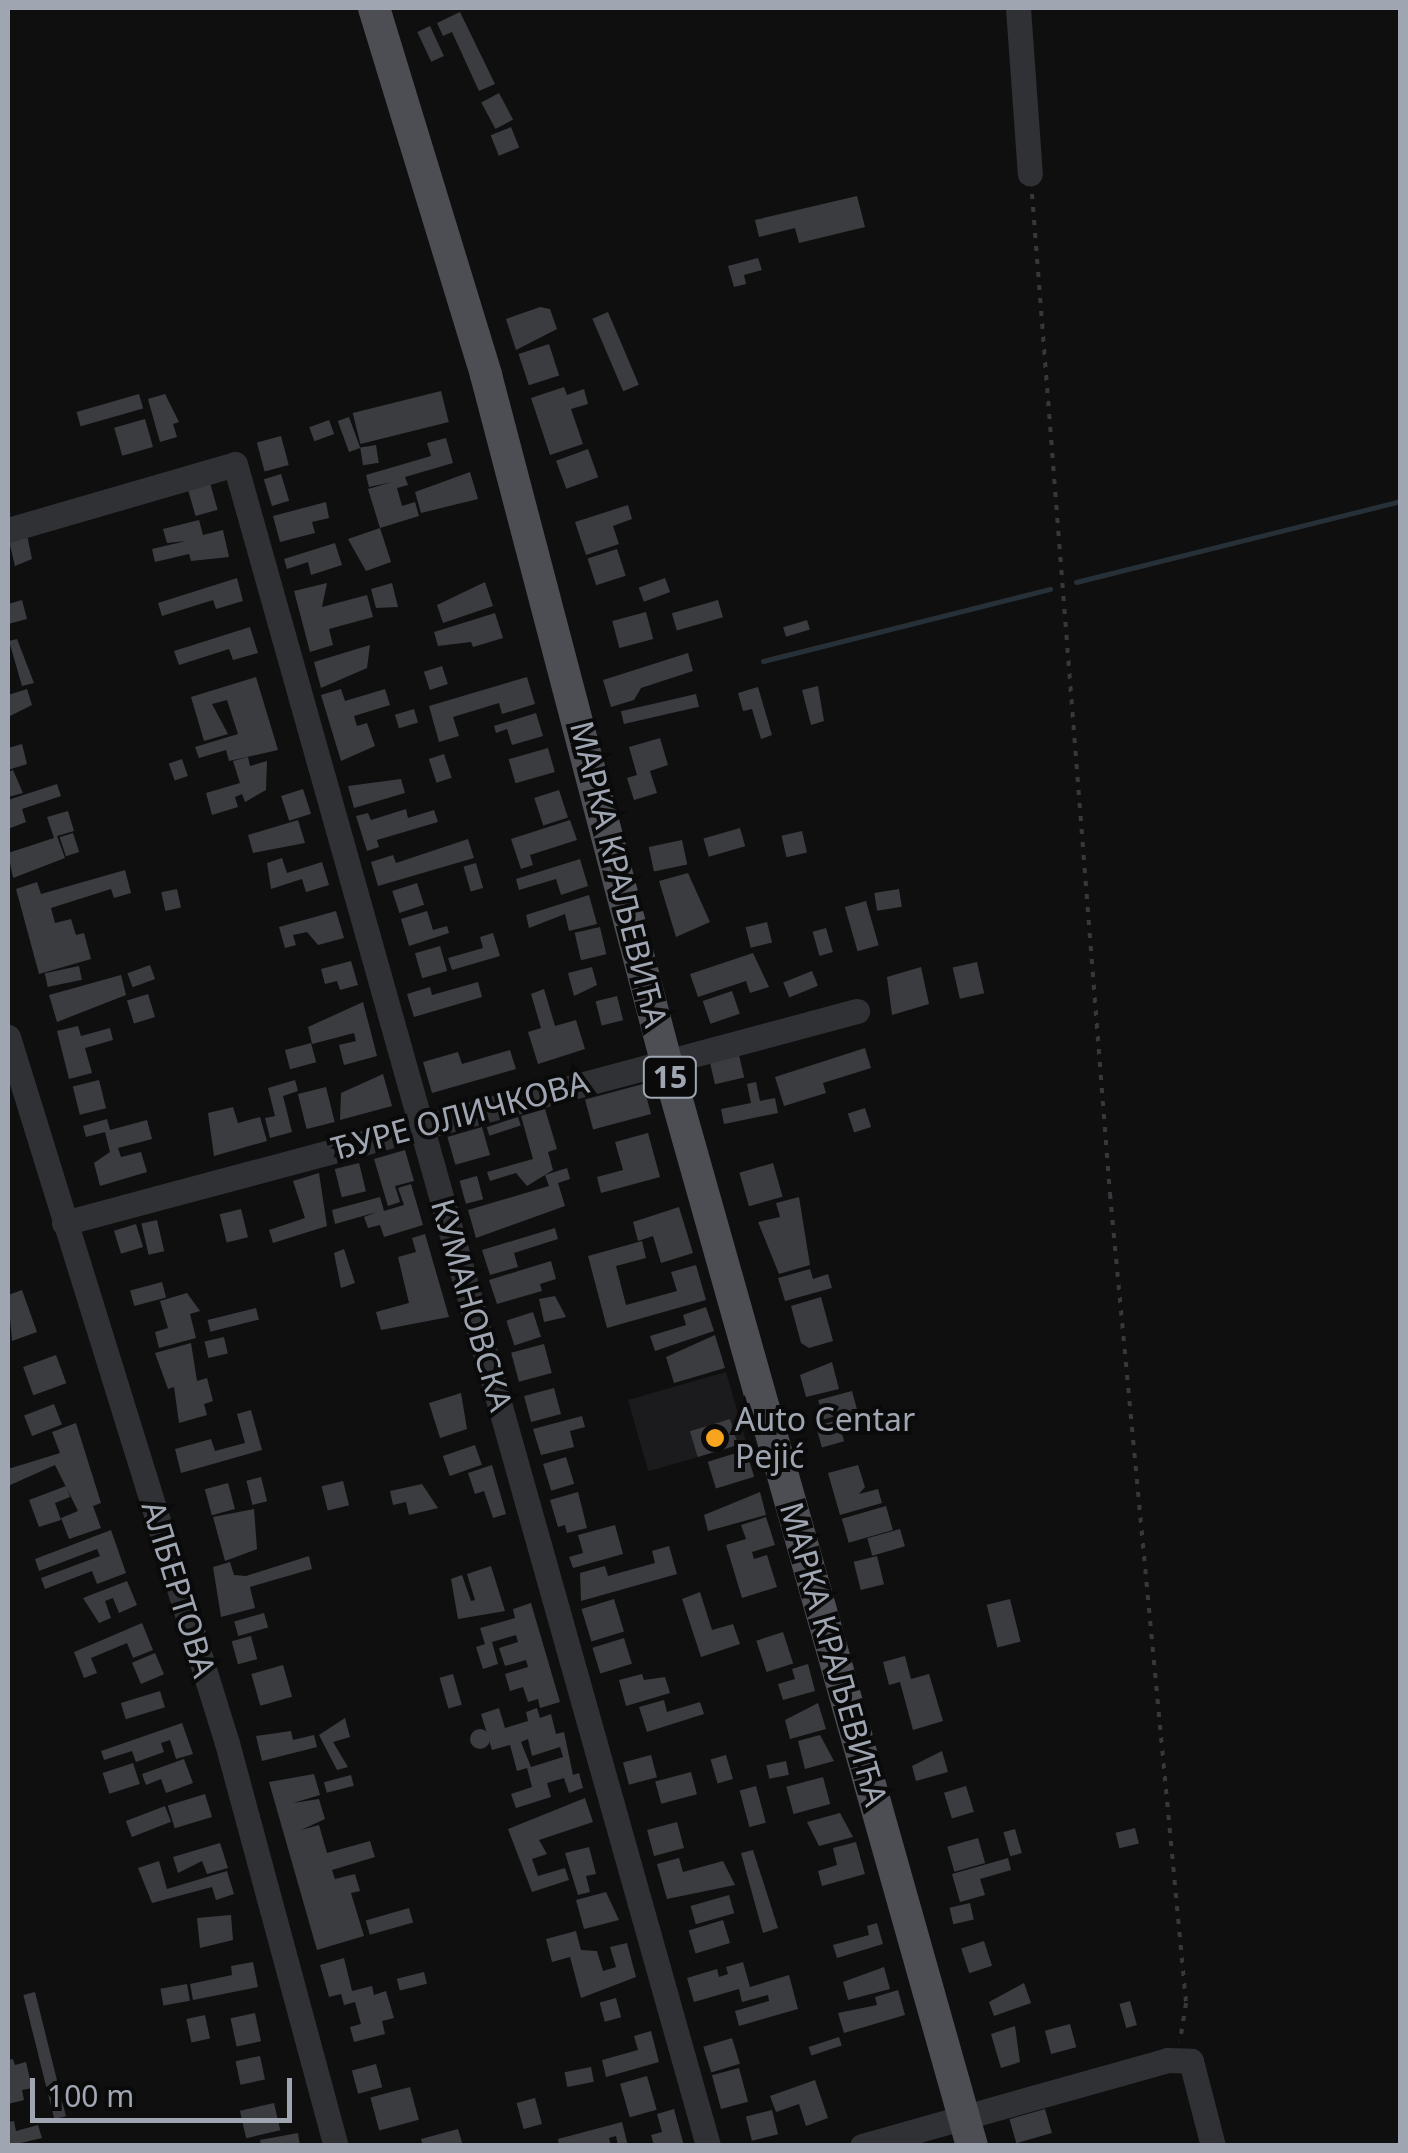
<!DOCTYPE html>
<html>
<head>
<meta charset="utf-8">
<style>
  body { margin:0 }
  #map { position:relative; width:1408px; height:2153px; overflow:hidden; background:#0f0f10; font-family:"Noto Sans",sans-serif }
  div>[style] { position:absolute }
  .built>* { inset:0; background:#1b1b1d; transform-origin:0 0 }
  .stream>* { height:5px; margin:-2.5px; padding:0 2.5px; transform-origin:2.5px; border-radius:2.5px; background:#273036 }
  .building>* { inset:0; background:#3b3c40; transform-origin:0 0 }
  .round { border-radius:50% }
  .path>* { height:4px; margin-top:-2px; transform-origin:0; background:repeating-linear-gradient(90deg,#36383c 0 5px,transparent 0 13px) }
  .minor>* { height:25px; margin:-12.5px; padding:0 12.5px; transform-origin:12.5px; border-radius:12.5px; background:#303135 }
  .major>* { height:32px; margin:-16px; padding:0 16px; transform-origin:16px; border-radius:16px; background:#4c4e54 }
  .dots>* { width:28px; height:28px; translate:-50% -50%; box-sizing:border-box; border:5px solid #0a0a0b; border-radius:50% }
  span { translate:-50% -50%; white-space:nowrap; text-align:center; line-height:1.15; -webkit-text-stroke:8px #0a0a0b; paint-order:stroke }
  .shield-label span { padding:2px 8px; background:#0a0a0b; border:2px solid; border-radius:8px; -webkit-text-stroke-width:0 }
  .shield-label { font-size:30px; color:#9fa6b2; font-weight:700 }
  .street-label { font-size:32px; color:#9fa6b2 }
  .poi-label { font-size:32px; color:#9fa6b2 }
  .left { translate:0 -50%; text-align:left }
  .frame { position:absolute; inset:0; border:10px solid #9fa6b2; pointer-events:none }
  .scale { position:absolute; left:30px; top:2078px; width:262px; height:45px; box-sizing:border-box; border:5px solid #9fa6b2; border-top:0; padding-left:12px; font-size:30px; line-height:35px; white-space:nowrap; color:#9fa6b2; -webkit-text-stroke:8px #0a0a0b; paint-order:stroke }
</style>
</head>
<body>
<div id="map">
  <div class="built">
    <i style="left:726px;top:1372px;width:74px;height:102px;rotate:74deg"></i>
  </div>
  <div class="stream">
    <i style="left:1076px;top:582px;width:334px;rotate:-14deg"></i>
    <i style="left:763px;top:661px;width:296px;rotate:-14.1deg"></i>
  </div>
  <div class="building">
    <i style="clip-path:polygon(460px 12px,495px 84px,479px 91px,452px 32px,443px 36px,437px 23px)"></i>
    <i style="left:430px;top:26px;width:33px;height:14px;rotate:65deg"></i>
    <i style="left:499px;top:93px;width:30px;height:20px;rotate:62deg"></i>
    <i style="left:511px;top:127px;width:22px;height:22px;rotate:68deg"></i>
    <i style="clip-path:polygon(857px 196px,865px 227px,799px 243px,795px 228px,759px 237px,755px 220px)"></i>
    <i style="clip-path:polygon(758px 258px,762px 270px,744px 275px,746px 284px,734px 287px,728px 266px)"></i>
    <i style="clip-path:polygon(540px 307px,550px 309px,557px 329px,516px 350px,506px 319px)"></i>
    <i style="left:608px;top:312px;width:79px;height:17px;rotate:67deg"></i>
    <i style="left:549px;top:344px;width:33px;height:32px;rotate:72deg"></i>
    <i style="clip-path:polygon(564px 387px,567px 395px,584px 389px,588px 404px,571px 409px,583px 444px,550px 455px,531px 398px)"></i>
    <i style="left:441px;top:391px;width:32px;height:91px;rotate:76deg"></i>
    <i style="left:139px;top:394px;width:15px;height:65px;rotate:74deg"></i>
    <i style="clip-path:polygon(165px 394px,179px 422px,173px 424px,177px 437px,160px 442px,148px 399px)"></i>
    <i style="left:349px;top:417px;width:33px;height:12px;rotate:70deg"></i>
    <i style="left:145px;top:419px;width:29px;height:32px;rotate:74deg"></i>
    <i style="left:329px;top:420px;width:15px;height:21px;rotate:70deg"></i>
    <i style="left:281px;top:436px;width:30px;height:25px;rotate:75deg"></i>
    <i style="clip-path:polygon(446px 438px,453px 463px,405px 477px,408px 485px,397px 488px,402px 506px,415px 502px,419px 516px,380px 528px,391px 562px,366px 571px,348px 539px,380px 528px,368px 489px,392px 482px,369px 487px,366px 475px,431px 456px,427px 443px)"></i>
    <i style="left:376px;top:445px;width:18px;height:16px;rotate:81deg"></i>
    <i style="left:588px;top:449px;width:30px;height:34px;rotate:70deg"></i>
    <i style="clip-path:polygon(470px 472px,478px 499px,421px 513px,415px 492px)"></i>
    <i style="left:281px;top:474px;width:28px;height:18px;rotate:73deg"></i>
    <i style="left:208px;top:476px;width:35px;height:23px;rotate:74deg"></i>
    <i style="clip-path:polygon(326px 502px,329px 518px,312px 522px,315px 533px,280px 542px,273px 516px)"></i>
    <i style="clip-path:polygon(628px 505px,632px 519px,613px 526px,619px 544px,586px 555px,575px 522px)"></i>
    <i style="clip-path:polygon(199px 520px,203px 535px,223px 530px,229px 557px,191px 561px,189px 554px,155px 562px,152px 549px,186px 541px,167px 543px,163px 529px)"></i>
    <i style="clip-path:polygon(26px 530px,32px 559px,15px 566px,8px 537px)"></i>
    <i style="clip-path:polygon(335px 543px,342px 565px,311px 575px,308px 562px,287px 569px,284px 559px)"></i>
    <i style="left:617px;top:549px;width:28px;height:31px;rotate:72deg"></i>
    <i style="clip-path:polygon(237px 578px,243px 601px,216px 609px,213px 600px,162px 616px,158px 603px)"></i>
    <i style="left:665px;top:578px;width:15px;height:28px;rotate:70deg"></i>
    <i style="clip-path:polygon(485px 582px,493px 606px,443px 623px,437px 605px)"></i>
    <i style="clip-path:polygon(327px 583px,322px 607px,367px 595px,373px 617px,329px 629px,333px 645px,310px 652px,294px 591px)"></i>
    <i style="clip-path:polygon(392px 583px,398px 607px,376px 608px,371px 589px)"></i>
    <i style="clip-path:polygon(22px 600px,27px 619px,8px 624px,8px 604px)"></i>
    <i style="left:718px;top:600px;width:18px;height:48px;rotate:74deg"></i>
    <i style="left:646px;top:612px;width:28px;height:35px;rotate:75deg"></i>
    <i style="clip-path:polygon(495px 613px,503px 638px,473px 647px,471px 642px,438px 646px,434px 632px)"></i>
    <i style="left:807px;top:620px;width:10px;height:25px;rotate:73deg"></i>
    <i style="clip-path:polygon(250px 627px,258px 653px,233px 660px,229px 649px,179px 665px,174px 651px)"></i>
    <i style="clip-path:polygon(17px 639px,34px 683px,22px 686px,9px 641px)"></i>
    <i style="clip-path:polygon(370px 645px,367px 668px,321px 688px,314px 662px)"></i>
    <i style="clip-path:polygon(688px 653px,693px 671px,641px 688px,634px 700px,611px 707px,603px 680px)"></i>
    <i style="left:442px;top:666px;width:19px;height:19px;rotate:72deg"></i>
    <i style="clip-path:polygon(256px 677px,278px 750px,229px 761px,226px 750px,199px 758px,195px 747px,238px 734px,227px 700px,212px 704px,228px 734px,204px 741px,191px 697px)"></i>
    <i style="clip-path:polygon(527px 677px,535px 704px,502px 714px,499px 703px,453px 717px,459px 736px,439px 742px,429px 706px)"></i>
    <i style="clip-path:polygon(818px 686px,824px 721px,811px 725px,802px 690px)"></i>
    <i style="clip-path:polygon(758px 687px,772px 735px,761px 739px,752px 709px,743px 711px,738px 693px)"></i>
    <i style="clip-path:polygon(27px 689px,32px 705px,8px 717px,8px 695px)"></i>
    <i style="clip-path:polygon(341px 689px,345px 701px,385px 689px,390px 705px,354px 716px,357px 726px,367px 723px,375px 746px,341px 761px,321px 695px)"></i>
    <i style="left:696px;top:694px;width:13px;height:77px;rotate:77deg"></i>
    <i style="left:414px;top:709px;width:14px;height:20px;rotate:73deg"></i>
    <i style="clip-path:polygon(536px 713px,543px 736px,512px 745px,507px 729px,496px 733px,494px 726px)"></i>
    <i style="clip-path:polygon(660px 738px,668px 765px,650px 771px,657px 793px,634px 800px,627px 778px,637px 775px,629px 747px)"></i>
    <i style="clip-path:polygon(22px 744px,27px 764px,8px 770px,8px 748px)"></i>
    <i style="left:548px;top:748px;width:25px;height:41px;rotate:74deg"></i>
    <i style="left:444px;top:754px;width:25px;height:16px;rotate:72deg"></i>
    <i style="clip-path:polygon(248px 757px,250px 766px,267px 761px,266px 790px,245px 802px,242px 794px,235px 797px,238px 807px,212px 815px,206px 793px,240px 783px,233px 761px)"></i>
    <i style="left:182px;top:759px;width:18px;height:14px;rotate:71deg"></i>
    <i style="clip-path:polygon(13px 770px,23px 793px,8px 797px,8px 772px)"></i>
    <i style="clip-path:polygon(401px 779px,405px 793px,354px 808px,348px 786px)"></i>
    <i style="clip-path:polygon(57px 784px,61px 796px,22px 809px,26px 822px,8px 829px,8px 800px)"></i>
    <i style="left:303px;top:789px;width:26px;height:23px;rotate:72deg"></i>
    <i style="left:559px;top:790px;width:29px;height:26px;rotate:72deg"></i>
    <i style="clip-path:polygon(406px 809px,408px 818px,434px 810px,438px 822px,377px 840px,379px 847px,367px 851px,356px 816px,368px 813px,371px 820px)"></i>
    <i style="clip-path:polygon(68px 811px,74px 831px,57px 836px,65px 858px,13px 878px,8px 853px,54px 838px,47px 817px)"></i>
    <i style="clip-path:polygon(298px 820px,305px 843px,253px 853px,248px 835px)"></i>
    <i style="clip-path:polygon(570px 820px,577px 840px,530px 855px,533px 865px,521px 869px,511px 839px)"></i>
    <i style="left:740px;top:828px;width:19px;height:38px;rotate:74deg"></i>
    <i style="left:802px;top:831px;width:22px;height:21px;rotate:77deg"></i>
    <i style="left:73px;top:833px;width:20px;height:14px;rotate:72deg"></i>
    <i style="clip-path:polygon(468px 839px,474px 858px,378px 886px,371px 862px,393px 855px,396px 863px)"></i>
    <i style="left:682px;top:840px;width:25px;height:34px;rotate:78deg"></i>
    <i style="clip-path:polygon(282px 858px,287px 873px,322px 862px,329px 885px,306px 892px,302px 879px,271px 889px,267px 863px)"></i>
    <i style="clip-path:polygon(580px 859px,588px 886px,561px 895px,556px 879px,519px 890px,516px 879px)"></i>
    <i style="left:476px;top:863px;width:26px;height:13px;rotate:74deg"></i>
    <i style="clip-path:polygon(125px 870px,131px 893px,114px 898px,111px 889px,51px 908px,55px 923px,71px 919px,76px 935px,84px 933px,91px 959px,39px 974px,16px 889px,37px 882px,41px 894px)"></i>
    <i style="clip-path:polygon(688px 873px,710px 922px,676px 937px,659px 881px)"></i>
    <i style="left:417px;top:883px;width:23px;height:26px;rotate:72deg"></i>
    <i style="left:177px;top:889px;width:19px;height:16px;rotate:78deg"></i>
    <i style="left:899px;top:889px;width:18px;height:25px;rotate:81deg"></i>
    <i style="clip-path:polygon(589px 895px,597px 924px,569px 931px,565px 914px,529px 928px,526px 915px)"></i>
    <i style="left:866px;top:901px;width:46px;height:22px;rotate:74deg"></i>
    <i style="clip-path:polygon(336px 911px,344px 938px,318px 945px,307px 932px,293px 935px,296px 945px,285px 948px,279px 927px)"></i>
    <i style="clip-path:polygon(427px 911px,433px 930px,447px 926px,449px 933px,409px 946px,401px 919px)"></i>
    <i style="left:767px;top:922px;width:21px;height:22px;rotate:76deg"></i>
    <i style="left:600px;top:927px;width:28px;height:26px;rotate:77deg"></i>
    <i style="left:826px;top:928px;width:25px;height:14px;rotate:74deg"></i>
    <i style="clip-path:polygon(493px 933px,500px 956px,452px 970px,448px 958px,483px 948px,480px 937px)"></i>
    <i style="left:440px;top:946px;width:26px;height:26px;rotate:74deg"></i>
    <i style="clip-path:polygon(753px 953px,769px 987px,750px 993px,746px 981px,698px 997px,690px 974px)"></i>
    <i style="clip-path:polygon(351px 961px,358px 985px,340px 990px,337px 981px,325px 984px,321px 969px)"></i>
    <i style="left:977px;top:962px;width:32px;height:25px;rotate:77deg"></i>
    <i style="left:150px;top:965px;width:15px;height:24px;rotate:70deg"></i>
    <i style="left:79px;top:966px;width:14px;height:35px;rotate:78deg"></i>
    <i style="clip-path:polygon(592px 967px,597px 985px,574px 996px,568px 973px)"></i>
    <i style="clip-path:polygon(921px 967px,929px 1004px,892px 1015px,887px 977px)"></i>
    <i style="left:812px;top:971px;width:16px;height:31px;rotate:68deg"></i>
    <i style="clip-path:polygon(121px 975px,126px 995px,57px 1022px,49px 995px)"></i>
    <i style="clip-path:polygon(478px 982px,482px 997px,414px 1017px,407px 994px,430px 987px,432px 995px)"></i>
    <i style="clip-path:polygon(544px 989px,555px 1026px,576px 1020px,585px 1049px,538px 1064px,528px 1032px,541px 1028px,531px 994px)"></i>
    <i style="left:732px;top:991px;width:24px;height:31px;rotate:71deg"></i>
    <i style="left:148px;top:994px;width:24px;height:22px;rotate:73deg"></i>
    <i style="left:617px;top:996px;width:25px;height:22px;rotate:76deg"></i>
    <i style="clip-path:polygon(363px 1002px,377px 1056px,344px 1065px,339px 1045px,356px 1041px,354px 1033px,312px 1044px,308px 1027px)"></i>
    <i style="clip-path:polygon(78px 1026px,81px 1036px,110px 1028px,113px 1040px,85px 1048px,92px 1073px,69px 1079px,57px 1031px)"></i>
    <i style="left:311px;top:1043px;width:20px;height:27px;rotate:75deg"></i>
    <i style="clip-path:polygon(865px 1048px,871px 1068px,823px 1083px,826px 1093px,784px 1106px,775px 1077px)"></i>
    <i style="clip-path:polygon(510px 1050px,516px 1069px,432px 1093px,423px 1062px,458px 1052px,462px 1064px)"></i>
    <i style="left:739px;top:1055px;width:23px;height:30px;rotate:77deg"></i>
    <i style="clip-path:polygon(383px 1074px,392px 1106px,340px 1120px,341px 1093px)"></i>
    <i style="left:99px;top:1080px;width:29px;height:27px;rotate:76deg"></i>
    <i style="clip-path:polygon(295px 1080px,298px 1091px,283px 1096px,292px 1132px,270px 1138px,265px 1118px,275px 1116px,268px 1088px)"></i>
    <i style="clip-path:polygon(756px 1082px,760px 1101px,775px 1098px,778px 1113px,724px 1124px,721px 1109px,751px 1103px,747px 1084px)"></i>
    <i style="left:643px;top:1084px;width:31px;height:60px;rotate:75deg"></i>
    <i style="left:326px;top:1087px;width:36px;height:29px;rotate:76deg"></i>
    <i style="clip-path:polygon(233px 1107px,238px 1123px,260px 1117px,267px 1141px,214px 1156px,208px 1113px)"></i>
    <i style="left:865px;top:1108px;width:20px;height:18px;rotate:72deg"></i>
    <i style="clip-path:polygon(545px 1109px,557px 1149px,548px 1152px,553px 1170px,527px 1186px,516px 1173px,490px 1181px,487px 1172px,533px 1159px,521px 1116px)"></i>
    <i style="left:518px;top:1117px;width:9px;height:33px;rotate:72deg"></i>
    <i style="clip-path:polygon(107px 1119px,110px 1130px,147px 1120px,152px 1139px,118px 1148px,121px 1157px,141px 1152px,147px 1172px,100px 1186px,94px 1163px,110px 1152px,105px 1132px,86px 1137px,83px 1126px)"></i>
    <i style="left:482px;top:1127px;width:29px;height:36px;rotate:74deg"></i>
    <i style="clip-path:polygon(648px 1133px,660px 1177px,601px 1193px,597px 1177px,623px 1170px,615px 1142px)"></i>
    <i style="clip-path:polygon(405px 1150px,414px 1181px,395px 1186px,400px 1202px,388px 1206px,374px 1159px)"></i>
    <i style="left:359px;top:1163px;width:29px;height:25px;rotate:76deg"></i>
    <i style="left:773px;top:1163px;width:35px;height:35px;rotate:74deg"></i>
    <i style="clip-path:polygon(567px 1168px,570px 1179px,558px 1183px,565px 1206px,476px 1238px,468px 1210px,549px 1186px,545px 1175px)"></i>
    <i style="clip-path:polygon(319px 1173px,327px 1226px,273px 1243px,269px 1230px,305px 1218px,293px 1181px)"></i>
    <i style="left:477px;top:1176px;width:24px;height:18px;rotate:75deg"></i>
    <i style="clip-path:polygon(411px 1184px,423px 1225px,384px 1237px,380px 1225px,368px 1228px,364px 1217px,377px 1212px,335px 1224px,332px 1210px,380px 1197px,384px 1211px,404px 1205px,398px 1188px)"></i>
    <i style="clip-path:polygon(799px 1197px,810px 1265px,779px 1274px,758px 1222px,780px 1217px,776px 1203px)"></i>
    <i style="clip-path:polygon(679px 1207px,693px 1253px,661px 1263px,653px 1236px,638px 1241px,633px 1222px)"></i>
    <i style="left:241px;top:1209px;width:29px;height:22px;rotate:76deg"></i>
    <i style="left:157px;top:1220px;width:32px;height:16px;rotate:77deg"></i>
    <i style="left:136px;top:1224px;width:24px;height:23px;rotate:73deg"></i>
    <i style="clip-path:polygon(555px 1228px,558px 1239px,514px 1253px,518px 1267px,490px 1275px,482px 1250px)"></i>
    <i style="clip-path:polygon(425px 1234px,449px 1317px,381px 1330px,376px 1312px,409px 1303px,398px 1257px,416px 1252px,412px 1238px)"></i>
    <i style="clip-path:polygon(642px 1241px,646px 1258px,616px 1266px,626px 1305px,677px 1291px,671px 1272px,696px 1265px,706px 1300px,607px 1328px,588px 1256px)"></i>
    <i style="clip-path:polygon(344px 1249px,355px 1283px,341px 1288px,334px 1253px)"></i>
    <i style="clip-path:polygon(551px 1261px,556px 1279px,540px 1284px,542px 1291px,497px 1304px,489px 1280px)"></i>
    <i style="clip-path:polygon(810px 1269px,813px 1279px,828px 1274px,832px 1288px,785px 1301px,778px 1278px)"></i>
    <i style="left:162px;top:1282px;width:16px;height:33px;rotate:75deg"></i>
    <i style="clip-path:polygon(22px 1290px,37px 1332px,12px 1341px,8px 1295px)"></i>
    <i style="clip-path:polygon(187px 1293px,200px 1311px,190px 1314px,196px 1338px,159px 1348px,155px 1332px,168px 1328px,160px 1301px)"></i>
    <i style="clip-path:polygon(555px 1296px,566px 1317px,544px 1322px,539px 1299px)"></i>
    <i style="clip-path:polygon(821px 1297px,833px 1341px,809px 1348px,801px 1343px,791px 1306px)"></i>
    <i style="clip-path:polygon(706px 1307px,714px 1331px,655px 1351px,650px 1336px,686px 1325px,683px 1315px)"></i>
    <i style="left:256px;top:1308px;width:12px;height:50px;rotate:76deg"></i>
    <i style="left:533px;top:1312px;width:26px;height:28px;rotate:72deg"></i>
    <i style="clip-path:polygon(715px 1335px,725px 1368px,674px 1383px,666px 1357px)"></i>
    <i style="left:224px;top:1337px;width:17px;height:20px;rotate:77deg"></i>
    <i style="clip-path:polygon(191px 1343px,197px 1381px,207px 1378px,213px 1401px,204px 1404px,207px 1415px,179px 1423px,174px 1387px,168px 1389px,155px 1353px)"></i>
    <i style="left:544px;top:1344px;width:30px;height:34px;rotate:75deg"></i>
    <i style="left:56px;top:1355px;width:30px;height:35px;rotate:70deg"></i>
    <i style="clip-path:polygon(832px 1362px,839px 1389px,806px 1397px,800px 1375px)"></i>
    <i style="left:554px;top:1388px;width:27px;height:31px;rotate:75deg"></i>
    <i style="left:852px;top:1391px;width:20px;height:35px;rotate:75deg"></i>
    <i style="clip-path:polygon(461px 1393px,467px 1429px,440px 1438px,429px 1403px)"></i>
    <i style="left:54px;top:1404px;width:22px;height:32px;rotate:69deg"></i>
    <i style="clip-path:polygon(251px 1410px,262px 1450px,181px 1473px,175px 1449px,211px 1439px,215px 1451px,245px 1443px,237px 1414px)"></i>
    <i style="clip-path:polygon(582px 1416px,585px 1427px,570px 1431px,574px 1447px,541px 1455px,533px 1429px)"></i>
    <i style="left:730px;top:1419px;width:27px;height:42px;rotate:73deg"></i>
    <i style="left:838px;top:1420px;width:22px;height:23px;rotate:74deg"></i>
    <i style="clip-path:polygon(76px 1423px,101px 1503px,93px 1506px,101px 1528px,69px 1539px,61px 1518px,78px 1511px,55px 1465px,8px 1486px,8px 1469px,60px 1453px,52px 1432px)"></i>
    <i style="left:475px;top:1445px;width:21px;height:34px;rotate:71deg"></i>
    <i style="left:746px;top:1450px;width:28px;height:40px;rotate:73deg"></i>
    <i style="left:566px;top:1457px;width:28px;height:24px;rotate:73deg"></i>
    <i style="clip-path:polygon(492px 1465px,506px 1514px,493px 1518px,484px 1491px,475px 1494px,468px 1473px)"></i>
    <i style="clip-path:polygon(858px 1465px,865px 1487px,859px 1494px,878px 1489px,882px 1503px,840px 1515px,828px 1473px)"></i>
    <i style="left:261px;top:1477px;width:25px;height:15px;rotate:76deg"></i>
    <i style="left:343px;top:1481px;width:25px;height:22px;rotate:76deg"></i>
    <i style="left:228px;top:1483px;width:27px;height:24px;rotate:75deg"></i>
    <i style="clip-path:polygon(422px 1484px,438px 1508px,409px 1515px,406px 1502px,393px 1505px,390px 1491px)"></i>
    <i style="clip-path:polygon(66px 1486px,70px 1497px,55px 1503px,61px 1520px,39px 1527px,29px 1500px)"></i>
    <i style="clip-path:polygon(578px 1492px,587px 1528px,567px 1533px,565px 1525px,558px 1527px,550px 1500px)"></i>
    <i style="clip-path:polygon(760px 1492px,766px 1515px,708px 1531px,704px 1515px)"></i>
    <i style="left:886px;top:1506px;width:25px;height:46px;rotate:74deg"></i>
    <i style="clip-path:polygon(254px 1509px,257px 1549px,225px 1561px,213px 1517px)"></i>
    <i style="clip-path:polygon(766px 1517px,775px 1545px,752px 1552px,754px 1559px,767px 1555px,777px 1587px,742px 1598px,726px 1545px,746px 1539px,741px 1525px)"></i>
    <i style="clip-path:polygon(615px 1525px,623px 1554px,573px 1568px,569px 1557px,583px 1553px,578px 1535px)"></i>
    <i style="left:900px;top:1529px;width:18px;height:34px;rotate:74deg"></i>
    <i style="clip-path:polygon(111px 1530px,126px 1573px,97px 1584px,92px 1571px,45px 1589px,41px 1578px,100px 1556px,97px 1549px,39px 1571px,35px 1559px)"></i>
    <i style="clip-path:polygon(669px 1546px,677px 1574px,581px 1601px,580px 1573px,605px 1566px,608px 1576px,655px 1563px,652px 1551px)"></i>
    <i style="clip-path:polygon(309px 1556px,312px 1569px,250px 1587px,255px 1608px,221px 1617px,213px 1567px,230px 1562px,234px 1575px,246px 1576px)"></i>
    <i style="left:877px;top:1556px;width:29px;height:24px;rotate:76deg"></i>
    <i style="clip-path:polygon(491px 1566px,505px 1611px,458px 1619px,451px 1579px,462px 1575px,471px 1601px,475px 1600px,467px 1574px)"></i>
    <i style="clip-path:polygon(127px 1581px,137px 1605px,119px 1613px,113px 1598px,105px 1601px,111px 1618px,99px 1623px,83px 1598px)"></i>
    <i style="clip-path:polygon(700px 1592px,712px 1630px,733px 1624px,740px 1644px,701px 1657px,682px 1599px)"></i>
    <i style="left:614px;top:1599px;width:34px;height:34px;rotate:73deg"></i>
    <i style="left:1010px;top:1599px;width:44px;height:24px;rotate:76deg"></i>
    <i style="clip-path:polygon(531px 1603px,560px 1702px,540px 1708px,538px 1699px,528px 1702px,523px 1687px,510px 1691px,505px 1674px,528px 1667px,526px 1660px,505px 1666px,499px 1648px,518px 1642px,516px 1635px,492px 1642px,498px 1664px,483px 1669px,476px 1647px,485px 1644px,480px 1628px,515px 1618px,513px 1609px)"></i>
    <i style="left:264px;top:1613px;width:15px;height:31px;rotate:74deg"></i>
    <i style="clip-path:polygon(142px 1623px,153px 1650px,133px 1658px,127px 1643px,91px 1658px,97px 1673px,84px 1678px,74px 1652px)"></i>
    <i style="left:783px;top:1632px;width:33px;height:28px;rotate:72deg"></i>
    <i style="left:251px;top:1636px;width:24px;height:20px;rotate:75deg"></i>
    <i style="left:624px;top:1638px;width:27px;height:33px;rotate:73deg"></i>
    <i style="left:155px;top:1653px;width:23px;height:25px;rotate:67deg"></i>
    <i style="clip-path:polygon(905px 1656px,911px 1679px,929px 1674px,943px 1721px,913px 1730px,900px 1682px,889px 1685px,883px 1662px)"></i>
    <i style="clip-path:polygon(808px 1664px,815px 1691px,783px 1700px,778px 1684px,795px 1679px,792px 1669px)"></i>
    <i style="left:283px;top:1665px;width:33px;height:33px;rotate:74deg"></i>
    <i style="left:453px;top:1674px;width:32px;height:14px;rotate:74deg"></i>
    <i style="clip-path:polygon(642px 1674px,644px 1680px,665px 1677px,670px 1693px,626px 1706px,619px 1680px)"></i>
    <i style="left:160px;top:1691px;width:17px;height:41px;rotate:73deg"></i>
    <i style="clip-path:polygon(664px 1700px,667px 1712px,700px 1702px,704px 1714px,647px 1732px,639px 1707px)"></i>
    <i style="clip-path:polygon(818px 1703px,826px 1729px,790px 1739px,785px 1720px)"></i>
    <i style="clip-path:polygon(evenodd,499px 1708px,505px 1728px,528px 1721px,526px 1712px,537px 1708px,540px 1718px,551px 1714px,556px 1734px,564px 1732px,573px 1775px,579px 1773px,583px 1788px,569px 1793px,564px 1778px,547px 1783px,551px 1797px,516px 1808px,511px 1794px,532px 1787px,527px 1768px,517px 1771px,510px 1745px,492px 1750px,481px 1714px,499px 1708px,528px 1739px,532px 1756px,560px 1747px,563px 1757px,531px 1767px,521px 1742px,528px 1739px)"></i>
    <i style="clip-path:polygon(345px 1718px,350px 1737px,333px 1742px,348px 1767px,337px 1770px,319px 1735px)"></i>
    <i style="clip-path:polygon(182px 1723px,193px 1754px,176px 1759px,170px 1740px,161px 1743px,164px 1752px,136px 1762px,132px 1751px,104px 1760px,101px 1751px)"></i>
    <i class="round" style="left:470px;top:1729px;width:20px;height:20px"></i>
    <i style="clip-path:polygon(291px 1731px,293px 1740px,314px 1735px,317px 1747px,262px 1761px,256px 1736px)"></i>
    <i style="clip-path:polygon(820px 1735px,834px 1761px,805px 1769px,798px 1741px)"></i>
    <i style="clip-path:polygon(942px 1751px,948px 1772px,916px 1781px,912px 1766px)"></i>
    <i style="left:651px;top:1755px;width:23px;height:29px;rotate:75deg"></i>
    <i style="left:726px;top:1755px;width:25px;height:16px;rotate:74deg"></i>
    <i style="clip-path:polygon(184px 1759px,193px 1783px,166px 1793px,161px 1779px,146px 1785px,142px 1774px)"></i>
    <i style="left:786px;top:1761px;width:14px;height:20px;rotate:78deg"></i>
    <i style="left:133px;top:1763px;width:22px;height:32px;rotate:72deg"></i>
    <i style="left:691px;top:1772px;width:23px;height:37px;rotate:75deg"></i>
    <i style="clip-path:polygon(314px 1774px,320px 1795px,293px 1803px,319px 1799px,325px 1819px,301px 1830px,319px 1825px,327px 1853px,370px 1841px,375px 1857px,332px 1870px,335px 1879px,355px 1874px,360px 1891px,351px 1893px,364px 1936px,317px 1950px,269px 1782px)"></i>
    <i style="left:351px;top:1775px;width:11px;height:28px;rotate:75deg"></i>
    <i style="left:823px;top:1777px;width:28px;height:38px;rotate:75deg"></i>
    <i style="left:756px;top:1786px;width:38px;height:17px;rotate:75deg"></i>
    <i style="left:966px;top:1786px;width:27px;height:23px;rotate:73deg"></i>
    <i style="left:205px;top:1794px;width:24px;height:39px;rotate:73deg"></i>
    <i style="clip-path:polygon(585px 1798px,593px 1822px,539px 1840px,547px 1854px,532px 1859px,538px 1876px,565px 1868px,569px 1880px,532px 1892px,508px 1829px)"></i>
    <i style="left:165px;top:1806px;width:17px;height:42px;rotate:69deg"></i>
    <i style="clip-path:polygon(840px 1813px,853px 1837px,819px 1846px,807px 1822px)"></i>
    <i style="left:677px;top:1822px;width:27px;height:31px;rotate:75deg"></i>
    <i style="left:1135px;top:1828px;width:16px;height:20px;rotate:76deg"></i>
    <i style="left:1015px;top:1829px;width:25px;height:12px;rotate:74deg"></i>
    <i style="left:978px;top:1838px;width:26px;height:32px;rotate:74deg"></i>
    <i style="clip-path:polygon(856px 1842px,865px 1874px,822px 1886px,818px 1871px,837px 1865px,833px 1848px)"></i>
    <i style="clip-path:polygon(220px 1843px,228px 1868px,207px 1874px,202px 1861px,178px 1873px,173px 1857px)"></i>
    <i style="clip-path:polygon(589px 1847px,596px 1874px,586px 1876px,590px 1892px,578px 1895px,565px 1853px)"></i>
    <i style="clip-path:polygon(753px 1850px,778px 1928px,763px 1933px,741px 1853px)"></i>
    <i style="clip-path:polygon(679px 1858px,683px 1872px,723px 1861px,735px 1885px,667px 1899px,657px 1864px)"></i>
    <i style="clip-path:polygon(1008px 1858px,1011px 1870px,980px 1879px,985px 1895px,960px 1902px,952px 1874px)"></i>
    <i style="clip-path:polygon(159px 1861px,167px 1889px,227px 1871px,234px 1894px,216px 1900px,212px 1887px,152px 1903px,138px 1868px)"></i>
    <i style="clip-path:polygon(606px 1892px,619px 1920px,584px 1929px,576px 1900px)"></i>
    <i style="left:729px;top:1895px;width:19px;height:40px;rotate:74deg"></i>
    <i style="left:970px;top:1903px;width:17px;height:21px;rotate:77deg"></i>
    <i style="left:409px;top:1908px;width:15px;height:45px;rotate:74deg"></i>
    <i style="clip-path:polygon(231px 1915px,233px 1940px,200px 1948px,197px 1918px)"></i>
    <i style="left:723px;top:1920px;width:24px;height:36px;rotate:73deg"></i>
    <i style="clip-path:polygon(877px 1923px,883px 1944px,837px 1958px,833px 1945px,869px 1935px,867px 1926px)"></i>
    <i style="clip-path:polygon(576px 1931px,581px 1950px,597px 1951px,603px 1971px,616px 1967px,610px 1947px,627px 1943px,636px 1977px,581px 1998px,570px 1957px,552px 1962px,546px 1939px)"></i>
    <i style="left:984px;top:1941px;width:26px;height:24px;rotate:72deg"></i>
    <i style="clip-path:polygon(344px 1958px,352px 1991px,372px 1986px,374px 1995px,386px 1991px,394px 2018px,382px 2021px,385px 2034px,354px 2042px,350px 2027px,361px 2024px,355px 2002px,344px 2005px,341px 1994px,329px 1997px,320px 1965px)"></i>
    <i style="clip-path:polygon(253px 1962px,258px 1987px,193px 2000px,190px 1984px,232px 1975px,231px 1966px)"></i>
    <i style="clip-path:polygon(743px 1962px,750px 1987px,789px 1975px,798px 2009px,739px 2026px,735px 2011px,769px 2001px,768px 1995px,742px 2002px,739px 1989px,694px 2002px,687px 1978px,717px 1969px,719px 1977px,728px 1974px,726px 1967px)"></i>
    <i style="clip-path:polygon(884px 1967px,890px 1989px,848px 2000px,843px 1982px)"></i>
    <i style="left:424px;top:1972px;width:12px;height:28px;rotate:76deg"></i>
    <i style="clip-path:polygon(1024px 1983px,1031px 2003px,994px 2016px,989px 2002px)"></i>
    <i style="left:187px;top:1984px;width:17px;height:27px;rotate:80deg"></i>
    <i style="clip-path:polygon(898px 1990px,905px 2015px,844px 2033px,838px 2013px,877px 2005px,875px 1997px)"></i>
    <i style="left:35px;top:1992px;width:128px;height:12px;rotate:76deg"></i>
    <i style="left:616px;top:1998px;width:20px;height:17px;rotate:75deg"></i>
    <i style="left:1130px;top:2001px;width:25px;height:11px;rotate:74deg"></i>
    <i style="left:255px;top:2013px;width:29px;height:25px;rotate:78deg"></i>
    <i style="left:205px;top:2015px;width:24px;height:19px;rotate:78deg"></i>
    <i style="left:1070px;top:2024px;width:24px;height:26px;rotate:75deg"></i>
    <i style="clip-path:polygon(1015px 2026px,1020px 2062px,1001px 2068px,991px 2034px)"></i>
    <i style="clip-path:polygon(651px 2031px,659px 2062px,606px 2077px,602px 2060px,638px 2050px,634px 2036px)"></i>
    <i style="left:839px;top:2037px;width:9px;height:32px;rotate:72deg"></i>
    <i style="left:732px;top:2038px;width:27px;height:30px;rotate:73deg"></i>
    <i style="left:260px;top:2056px;width:24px;height:25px;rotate:78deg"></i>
    <i style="clip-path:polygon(13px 2059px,15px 2065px,26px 2062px,32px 2088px,22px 2090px,24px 2100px,8px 2104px,8px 2060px)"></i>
    <i style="left:376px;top:2064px;width:24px;height:25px;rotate:75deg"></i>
    <i style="left:591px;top:2067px;width:15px;height:27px;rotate:79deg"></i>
    <i style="left:739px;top:2068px;width:35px;height:28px;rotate:75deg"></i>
    <i style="left:647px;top:2076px;width:35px;height:28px;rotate:74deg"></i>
    <i style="clip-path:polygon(815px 2080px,828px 2118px,806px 2126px,799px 2104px,776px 2112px,770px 2096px)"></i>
    <i style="left:410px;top:2087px;width:34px;height:41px;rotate:75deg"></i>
    <i style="left:535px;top:2098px;width:27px;height:19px;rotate:75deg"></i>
    <i style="left:274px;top:2103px;width:28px;height:35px;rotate:77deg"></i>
    <i style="clip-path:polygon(674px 2109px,684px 2146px,654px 2146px,651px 2135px,662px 2132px,657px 2114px)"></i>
    <i style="left:1045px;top:2109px;width:25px;height:37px;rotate:74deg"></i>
    <i style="left:772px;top:2110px;width:25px;height:27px;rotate:76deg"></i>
    <i style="clip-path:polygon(14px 2121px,16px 2131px,38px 2125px,42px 2138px,8px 2146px,8px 2122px)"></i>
    <i style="clip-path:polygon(622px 2122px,628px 2146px,618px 2146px,616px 2136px,609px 2138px,611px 2146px,559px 2146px,558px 2139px)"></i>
    <i style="clip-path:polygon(458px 2129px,463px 2146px,423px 2146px,421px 2139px)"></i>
    <i style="clip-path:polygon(298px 2133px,300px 2146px,261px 2146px,260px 2140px)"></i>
  </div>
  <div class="path">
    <i style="left:1032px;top:194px;width:1003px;rotate:85.54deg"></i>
    <i style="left:1110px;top:1194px;width:813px;rotate:84.63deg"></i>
    <i style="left:1186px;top:2003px;width:39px;rotate:99deg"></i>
  </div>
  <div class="minor">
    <i style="left:1018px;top:8px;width:166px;rotate:85.9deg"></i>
    <i style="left:8px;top:530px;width:236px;rotate:-16.2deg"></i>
    <i style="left:235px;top:464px;width:1747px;rotate:74.29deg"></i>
    <i style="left:8px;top:1037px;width:739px;rotate:72.77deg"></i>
    <i style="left:227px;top:1743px;width:417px;rotate:74.9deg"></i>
    <i style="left:64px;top:1223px;width:821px;rotate:-14.97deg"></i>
    <i style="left:862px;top:2146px;width:317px;rotate:-15.7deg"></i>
    <i style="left:1167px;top:2060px;width:24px;rotate:2deg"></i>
    <i style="left:1191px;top:2061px;width:88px;rotate:75.5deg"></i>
  </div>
  <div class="major">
    <i style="left:374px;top:8px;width:384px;rotate:73deg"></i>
    <i style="left:486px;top:375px;width:709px;rotate:75.3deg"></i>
    <i style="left:666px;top:1061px;width:1127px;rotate:74.25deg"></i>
  </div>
  <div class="dots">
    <i style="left:715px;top:1438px;background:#f9a41e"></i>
  </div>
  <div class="shield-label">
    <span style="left:670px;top:1077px">15</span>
  </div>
  <div class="street-label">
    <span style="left:619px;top:874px;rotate:76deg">МАРКА КРАЉЕВИЋА</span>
    <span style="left:460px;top:1115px;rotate:-15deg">ЂУРЕ ОЛИЧКОВА</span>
    <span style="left:472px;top:1305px;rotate:74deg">КУМАНОВСКА</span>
    <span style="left:179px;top:1589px;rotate:73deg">АЛБЕРТОВА</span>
    <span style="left:834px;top:1654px;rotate:74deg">МАРКА КРАЉЕВИЋА</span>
  </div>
  <div class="poi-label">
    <span class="left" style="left:735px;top:1438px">Auto Centar<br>Pejić</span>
  </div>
  <div class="frame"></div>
  <div class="scale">100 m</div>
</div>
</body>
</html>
